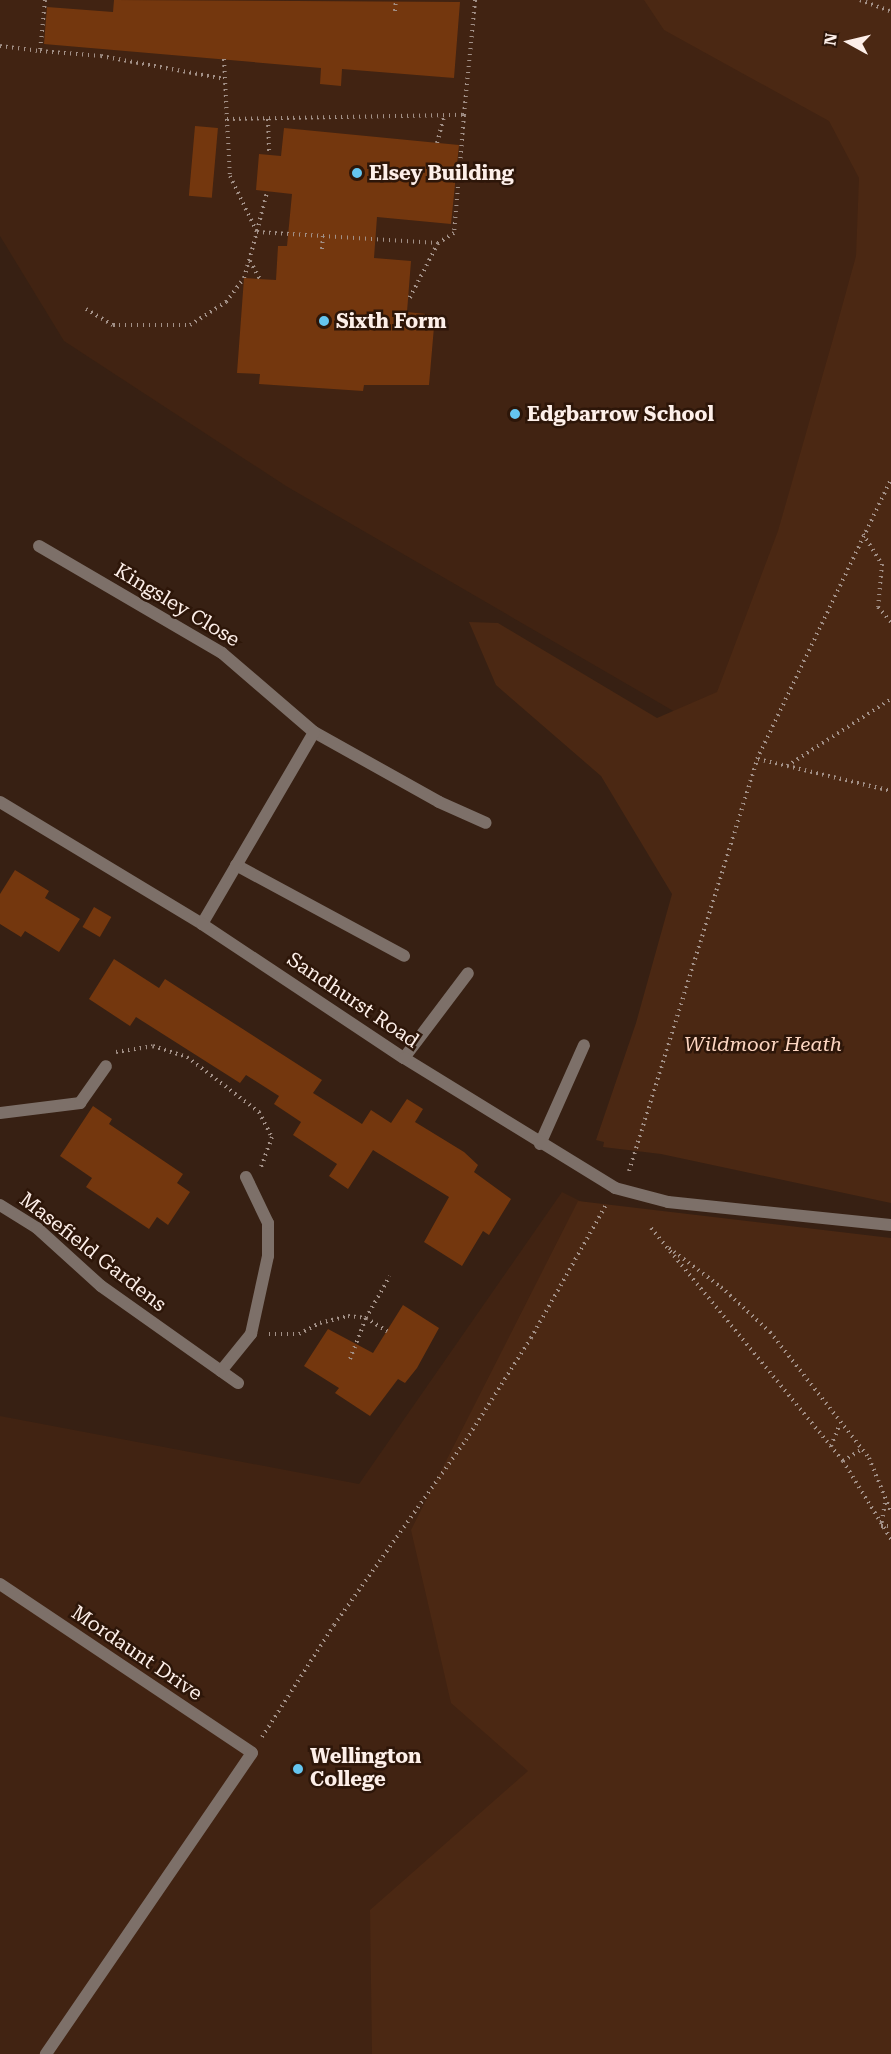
<!DOCTYPE html>
<html>
<head>
<meta charset="utf-8">
<style>
  body { margin:0 }
  #map { position:relative; width:891px; height:2054px; overflow:hidden; background:#372013; font-family:"Roboto Serif",serif }
  div>[style] { position:absolute }
  .built>* { inset:0; background:#412312 }
  .green>* { inset:0; background:#4b2813 }
  .building>* { inset:0; background:#74370e; transform-origin:0 0 }
  .path>* { height:4px; margin-top:-2px; transform-origin:0; background:repeating-linear-gradient(90deg,#a29087 0 1.5px,transparent 0 6px) }
  .service>* { height:12px; margin:-6px; padding:0 6px; transform-origin:6px; border-radius:6px; background:#7d7069 }
  .minor>* { height:12px; margin:-6px; padding:0 6px; transform-origin:6px; border-radius:6px; background:#7d7069 }
  .tertiary>* { height:12px; margin:-6px; padding:0 6px; transform-origin:6px; border-radius:6px; background:#7d7069 }
  .dots>* { width:16px; height:16px; translate:-50% -50%; box-sizing:border-box; border:3px solid #2d1609; border-radius:50% }
  span { translate:-50% -50%; white-space:nowrap; text-align:center; line-height:1.15; -webkit-text-stroke:5px #2d1609; paint-order:stroke }
  .poi-label { font-size:20px; color:#fdefe9; font-weight:700 }
  .left { translate:0 -50%; text-align:left }
  .street-label { font-size:20px; color:#fdefe9 }
  .park-label { font-size:20px; color:#fdd6c2; font-style:italic }
  .north { position:absolute; left:819px; top:12px; width:60px; height:60px; -webkit-text-stroke:4px #2d1609; paint-order:stroke; rotate:278deg; font-size:16px; font-weight:700; line-height:24px; text-align:center; color:#fdefe9 }
  .north::after { content:''; display:block; margin:auto; width:21px; height:27px; background:#fdefe9; clip-path:polygon(50% 0,100% 100%,50% 72%,0 100%) }
</style>
</head>
<body>
<div id="map">
  <div class="built">
    <i style="clip-path:polygon(0 0,891px 0,891px 319px,732px 745px,286px 486px,64px 341px,0 236px)"></i>
    <i style="clip-path:polygon(562px 1192px,602px 1212px,594px 2054px,0 2054px,0 1416px,359px 1484px)"></i>
  </div>
  <div class="green">
    <i style="clip-path:polygon(644px 0,891px 0,891px 1203px,661px 1154px,603px 1147px,604px 1142px,596px 1140px,636px 1023px,672px 894px,601px 776px,496px 685px,469px 622px,498px 623px,657px 718px,717px 692px,778px 531px,835px 332px,856px 256px,859px 178px,829px 121px,664px 30px)"></i>
    <i style="clip-path:polygon(578px 1201px,891px 1238px,891px 2054px,372px 2054px,370px 1910px,528px 1771px,451px 1703px,411px 1530px)"></i>
  </div>
  <div class="building">
    <i style="clip-path:polygon(114px 0,460px 2px,454px 78px,342px 69px,341px 86px,320px 84px,321px 68px,44px 44px,47px 7px,113px 12px)"></i>
    <i style="left:195px;top:126px;width:23px;height:70px;rotate:5deg"></i>
    <i style="clip-path:polygon(284px 128px,459px 145px,451px 224px,377px 217px,374px 258px,411px 261px,407px 312px,435px 315px,429px 385px,364px 385px,363px 391px,259px 384px,260px 374px,237px 373px,244px 278px,276px 280px,278px 246px,287px 246px,292px 194px,256px 190px,259px 154px,281px 156px)"></i>
    <i style="clip-path:polygon(15px 870px,49px 891px,45px 898px,80px 919px,59px 952px,25px 931px,21px 937px,0 924px,0 894px)"></i>
    <i style="left:94px;top:907px;width:20px;height:23px;rotate:30deg"></i>
    <i style="clip-path:polygon(114px 959px,159px 988px,165px 979px,322px 1080px,313px 1093px,362px 1124px,371px 1110px,391px 1123px,407px 1099px,423px 1109px,415px 1122px,464px 1152px,478px 1165px,474px 1172px,511px 1199px,489px 1235px,483px 1231px,462px 1266px,424px 1242px,449px 1197px,373px 1150px,348px 1189px,329px 1176px,337px 1164px,293px 1135px,301px 1122px,274px 1104px,279px 1096px,246px 1075px,240px 1083px,136px 1017px,130px 1026px,89px 999px)"></i>
    <i style="clip-path:polygon(93px 1106px,112px 1119px,109px 1124px,183px 1174px,177px 1183px,190px 1192px,168px 1225px,157px 1217px,149px 1229px,86px 1187px,92px 1178px,60px 1156px)"></i>
    <i style="clip-path:polygon(403px 1305px,439px 1328px,417px 1368px,405px 1383px,398px 1379px,370px 1416px,335px 1393px,339px 1388px,304px 1366px,328px 1329px,373px 1353px)"></i>
  </div>
  <div class="path">
    <i style="left:45px;top:0;width:51px;rotate:95.6deg"></i>
    <i style="left:40px;top:51px;width:61px;rotate:4.7deg"></i>
    <i style="left:101px;top:56px;width:126px;rotate:10.5deg"></i>
    <i style="left:860px;top:0;width:33px;rotate:20deg"></i>
    <i style="left:395px;top:11px;width:11px;rotate:-85deg"></i>
    <i style="left:0;top:46px;width:40px;rotate:7.1deg"></i>
    <i style="left:224px;top:59px;width:117px;rotate:87.1deg"></i>
    <i style="left:230px;top:176px;width:62px;rotate:64.3deg"></i>
    <i style="left:464px;top:115px;width:116px;rotate:-84.5deg"></i>
    <i style="left:227px;top:119px;width:237px;rotate:-1deg"></i>
    <i style="left:464px;top:115px;width:118px;rotate:94.8deg"></i>
    <i style="left:454px;top:233px;width:19px;rotate:148deg"></i>
    <i style="left:268px;top:119px;width:36px;rotate:88deg"></i>
    <i style="left:437px;top:143px;width:28px;rotate:-75deg"></i>
    <i style="left:257px;top:231px;width:40px;rotate:-75.6deg"></i>
    <i style="left:322px;top:249px;width:13px;rotate:-86deg"></i>
    <i style="left:250px;top:261px;width:21px;rotate:61deg"></i>
    <i style="left:86px;top:309px;width:31px;rotate:31deg"></i>
    <i style="left:113px;top:325px;width:77px"></i>
    <i style="left:190px;top:325px;width:43px;rotate:-32.6deg"></i>
    <i style="left:226px;top:302px;width:30px;rotate:-53deg"></i>
    <i style="left:244px;top:278px;width:48px;rotate:-74.2deg"></i>
    <i style="left:257px;top:232px;width:181px;rotate:3.5deg"></i>
    <i style="left:438px;top:243px;width:65px;rotate:117.3deg"></i>
    <i style="left:863px;top:534px;width:36px;rotate:58deg"></i>
    <i style="left:882px;top:564px;width:43px;rotate:95.3deg"></i>
    <i style="left:878px;top:607px;width:20px;rotate:49deg"></i>
    <i style="left:758px;top:759px;width:137px;rotate:13.5deg"></i>
    <i style="left:787px;top:766px;width:124px;rotate:-32.8deg"></i>
    <i style="left:116px;top:1052px;width:37px;rotate:-9deg"></i>
    <i style="left:153px;top:1046px;width:36px;rotate:18deg"></i>
    <i style="left:187px;top:1057px;width:91px;rotate:37.4deg"></i>
    <i style="left:259px;top:1112px;width:28px;rotate:63deg"></i>
    <i style="left:272px;top:1137px;width:33px;rotate:110deg"></i>
    <i style="left:629px;top:1171px;width:431px;rotate:-72.7deg"></i>
    <i style="left:757px;top:759px;width:310px;rotate:-64.4deg"></i>
    <i style="left:651px;top:1228px;width:302px;rotate:50.5deg"></i>
    <i style="left:843px;top:1461px;width:92px;rotate:58.4deg"></i>
    <i style="left:669px;top:1248px;width:65px;rotate:36.9deg"></i>
    <i style="left:721px;top:1287px;width:67px;rotate:42.6deg"></i>
    <i style="left:770px;top:1332px;width:160px;rotate:51.8deg"></i>
    <i style="left:869px;top:1458px;width:58px;rotate:67.8deg"></i>
    <i style="left:269px;top:1334px;width:30px"></i>
    <i style="left:299px;top:1334px;width:24px;rotate:-28deg"></i>
    <i style="left:320px;top:1323px;width:29px;rotate:-14deg"></i>
    <i style="left:348px;top:1316px;width:18px;rotate:6deg"></i>
    <i style="left:366px;top:1318px;width:48px;rotate:-60.3deg"></i>
    <i style="left:350px;top:1359px;width:44px;rotate:-68.7deg"></i>
    <i style="left:366px;top:1318px;width:25px;rotate:32deg"></i>
    <i style="left:831px;top:1446px;width:24px;rotate:-68deg"></i>
    <i style="left:843px;top:1461px;width:22px;rotate:-32deg"></i>
    <i style="left:885px;top:1503px;width:23px;rotate:100deg"></i>
    <i style="left:881px;top:1526px;width:10px"></i>
    <i style="left:262px;top:1737px;width:133px;rotate:-57.3deg"></i>
    <i style="left:334px;top:1625px;width:227px;rotate:-54.5deg"></i>
    <i style="left:466px;top:1440px;width:121px;rotate:-57.5deg"></i>
    <i style="left:531px;top:1338px;width:153px;rotate:-60.6deg"></i>
  </div>
  <div class="service">
    <i style="left:236px;top:865px;width:191px;rotate:28.4deg"></i>
    <i style="left:404px;top:1058px;width:106px;rotate:-53deg"></i>
    <i style="left:540px;top:1144px;width:108px;rotate:-66deg"></i>
    <i style="left:0;top:1584px;width:303px;rotate:33.8deg"></i>
    <i style="left:252px;top:1753px;width:365px;rotate:124.4deg"></i>
  </div>
  <div class="minor">
    <i style="left:39px;top:546px;width:212px;rotate:30.3deg"></i>
    <i style="left:222px;top:653px;width:121px;rotate:40.7deg"></i>
    <i style="left:314px;top:732px;width:143px;rotate:29.2deg"></i>
    <i style="left:439px;top:802px;width:51px;rotate:24.1deg"></i>
    <i style="left:202px;top:924px;width:222px;rotate:-59.7deg"></i>
    <i style="left:0;top:1113px;width:81px;rotate:-7.1deg"></i>
    <i style="left:80px;top:1103px;width:45px;rotate:-54.9deg"></i>
    <i style="left:0;top:1205px;width:44px;rotate:31.9deg"></i>
    <i style="left:37px;top:1228px;width:86px;rotate:42.2deg"></i>
    <i style="left:101px;top:1286px;width:168px;rotate:35.3deg"></i>
    <i style="left:221px;top:1371px;width:48px;rotate:-51deg"></i>
    <i style="left:251px;top:1334px;width:80px;rotate:-77.7deg"></i>
    <i style="left:268px;top:1256px;width:33px;rotate:-90deg"></i>
    <i style="left:268px;top:1223px;width:51px;rotate:-115.6deg"></i>
  </div>
  <div class="tertiary">
    <i style="left:0;top:802px;width:236px;rotate:31.1deg"></i>
    <i style="left:202px;top:924px;width:242px;rotate:33.6deg"></i>
    <i style="left:404px;top:1058px;width:248px;rotate:31.6deg"></i>
    <i style="left:615px;top:1188px;width:55px;rotate:14.8deg"></i>
    <i style="left:668px;top:1202px;width:224px;rotate:5.9deg"></i>
  </div>
  <div class="dots">
    <i style="left:357px;top:173px;background:#65c5ef"></i>
    <i style="left:324px;top:321px;background:#65c5ef"></i>
    <i style="left:515px;top:414px;background:#65c5ef"></i>
    <i style="left:298px;top:1769px;background:#65c5ef"></i>
  </div>
  <div class="poi-label">
    <span class="left" style="left:369px;top:173px">Elsey Building</span>
    <span class="left" style="left:336px;top:321px">Sixth Form</span>
    <span class="left" style="left:527px;top:414px">Edgbarrow School</span>
    <span class="left" style="left:310px;top:1768px">Wellington<br>College</span>
  </div>
  <div class="street-label">
    <span style="left:177px;top:605px;rotate:31deg">Kingsley Close</span>
    <span style="left:353px;top:1000px;rotate:34deg">Sandhurst Road</span>
    <span style="left:93px;top:1252px;rotate:38deg">Masefield Gardens</span>
    <span style="left:137px;top:1653px;rotate:34deg">Mordaunt Drive</span>
  </div>
  <div class="park-label">
    <span style="left:763px;top:1044px">Wildmoor Heath</span>
  </div>
  <div class="north">N</div>
</div>
</body>
</html>
